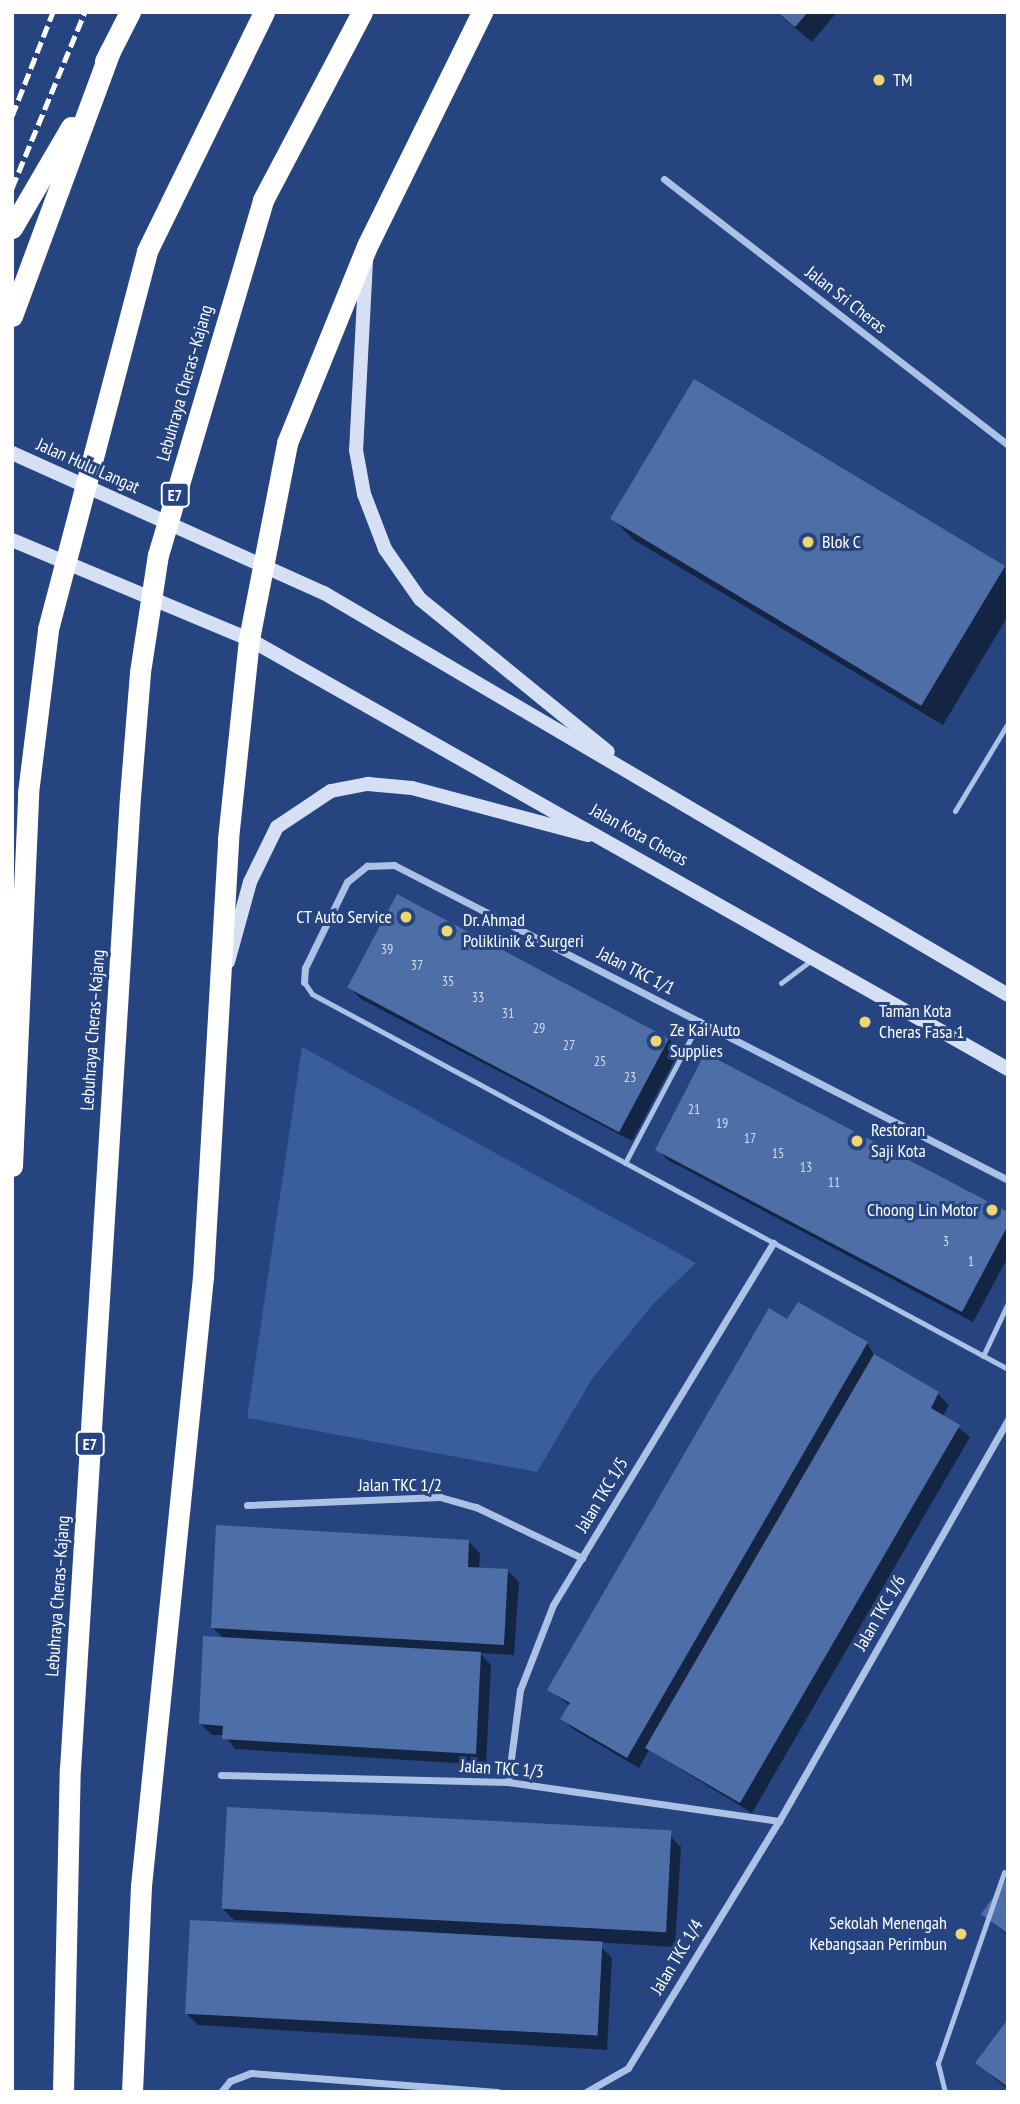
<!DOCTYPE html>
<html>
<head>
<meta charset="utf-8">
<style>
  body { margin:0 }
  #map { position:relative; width:1020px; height:2104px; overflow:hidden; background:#26447f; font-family:"PT Sans Narrow",sans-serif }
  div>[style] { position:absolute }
  .green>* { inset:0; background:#3a5d9c }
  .shadow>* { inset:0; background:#0007 }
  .building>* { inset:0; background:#4e6ea7; transform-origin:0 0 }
  .lane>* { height:5px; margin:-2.5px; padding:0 2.5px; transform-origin:2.5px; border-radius:2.5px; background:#acc1e6 }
  .street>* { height:7px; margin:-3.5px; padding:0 3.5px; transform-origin:3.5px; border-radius:3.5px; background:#acc1e6 }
  .secondary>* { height:14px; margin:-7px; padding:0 7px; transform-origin:7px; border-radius:7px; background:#d6e0f5 }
  .highway>* { height:21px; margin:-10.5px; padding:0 10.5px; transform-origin:10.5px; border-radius:10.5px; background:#fff }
  .rail>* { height:5px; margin-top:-2.5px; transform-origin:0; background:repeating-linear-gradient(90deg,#fff 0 12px,transparent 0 17px) }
  .highway-bridge>* { height:21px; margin:-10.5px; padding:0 10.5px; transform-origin:10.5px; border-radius:10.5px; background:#fff }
  .dots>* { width:19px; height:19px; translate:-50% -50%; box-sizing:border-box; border:4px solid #26447f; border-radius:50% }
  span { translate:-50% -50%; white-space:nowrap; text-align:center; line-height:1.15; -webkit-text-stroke:6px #26447f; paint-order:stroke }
  .number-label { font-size:14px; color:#d3dbe9 }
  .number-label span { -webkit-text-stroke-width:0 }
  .shield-label span { padding:2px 5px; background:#26447f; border:2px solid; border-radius:5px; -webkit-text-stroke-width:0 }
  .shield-label { font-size:16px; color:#fff; font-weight:700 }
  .poi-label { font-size:18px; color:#fff }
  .left { translate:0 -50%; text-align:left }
  .right { translate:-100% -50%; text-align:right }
  .street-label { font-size:18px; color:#fff }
  .frame { position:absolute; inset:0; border:14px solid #fff; pointer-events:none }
</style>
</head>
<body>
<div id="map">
  <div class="green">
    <i style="clip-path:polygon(302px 1047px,696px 1263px,654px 1303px,592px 1379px,537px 1472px,247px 1418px)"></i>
  </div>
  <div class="shadow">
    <i style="clip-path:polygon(776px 12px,837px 12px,812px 42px)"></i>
    <i style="clip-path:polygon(613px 519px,1005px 566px,1008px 616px,943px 725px,634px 540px)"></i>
    <i style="clip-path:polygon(350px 988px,669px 1039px,680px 1050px,632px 1141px,361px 999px)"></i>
    <i style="clip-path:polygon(657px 1149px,1008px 1214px,1008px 1257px,973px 1322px,668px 1160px)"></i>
    <i style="clip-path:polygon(788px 1322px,867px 1343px,876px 1358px,938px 1394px,949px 1405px,943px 1416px,970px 1437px,752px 1813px,649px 1750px,639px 1768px,573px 1729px,562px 1718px,570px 1706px,550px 1690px)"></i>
    <i style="clip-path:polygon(469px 1542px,480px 1553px,479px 1570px,508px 1571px,519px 1582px,514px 1655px,480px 1653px,491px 1665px,486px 1765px,235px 1749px,224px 1735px,212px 1735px,201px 1724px,224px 1639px,212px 1627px)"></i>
    <i style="clip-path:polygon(670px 1836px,681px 1847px,675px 1947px,234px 1920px,223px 1909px)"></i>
    <i style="clip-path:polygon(1008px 1880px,1008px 1936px,983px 1914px)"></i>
    <i style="clip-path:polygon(601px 1947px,612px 1958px,607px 2050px,198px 2025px,187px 2014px)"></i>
    <i style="clip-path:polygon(1008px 2022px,1008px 2090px,977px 2063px)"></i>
  </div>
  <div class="building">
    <i style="clip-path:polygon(777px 12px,808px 12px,795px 27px)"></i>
    <i style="left:694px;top:379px;width:363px;height:163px;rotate:31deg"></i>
    <i style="left:397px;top:894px;width:308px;height:106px;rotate:28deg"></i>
    <i style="clip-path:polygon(705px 1053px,1008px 1212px,1008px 1225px,962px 1312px,655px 1150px)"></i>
    <i style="clip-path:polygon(798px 1302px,868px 1342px,627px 1758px,560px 1719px,570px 1703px,547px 1690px,769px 1308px,787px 1319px)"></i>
    <i style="clip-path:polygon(874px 1354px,939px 1392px,931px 1408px,960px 1425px,740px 1803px,645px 1748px)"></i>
    <i style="clip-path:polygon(216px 1525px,469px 1540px,468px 1567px,508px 1569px,504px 1645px,211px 1628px)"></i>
    <i style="clip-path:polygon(203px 1636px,481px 1652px,476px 1754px,222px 1739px,223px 1726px,199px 1724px)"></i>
    <i style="left:227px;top:1807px;width:445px;height:102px;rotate:3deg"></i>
    <i style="clip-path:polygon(1008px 1877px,1008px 1934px,981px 1914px)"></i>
    <i style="left:190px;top:1920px;width:413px;height:94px;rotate:3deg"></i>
    <i style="clip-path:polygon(1008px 2019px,1008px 2087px,975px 2063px)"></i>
  </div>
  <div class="lane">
    <i style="left:955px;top:811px;width:103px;rotate:-58.9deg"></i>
    <i style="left:304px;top:982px;width:14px;rotate:56deg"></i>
    <i style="left:312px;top:994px;width:791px;rotate:28.32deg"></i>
    <i style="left:781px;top:983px;width:39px;rotate:-37deg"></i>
    <i style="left:625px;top:1163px;width:161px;rotate:-62.2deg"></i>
    <i style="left:983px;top:1356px;width:59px;rotate:-64.7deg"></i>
    <i style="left:945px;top:2092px;width:30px;rotate:-104deg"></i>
    <i style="left:938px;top:2063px;width:202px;rotate:-70.9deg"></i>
  </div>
  <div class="street">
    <i style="left:664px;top:179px;width:435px;rotate:37.7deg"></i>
    <i style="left:304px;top:982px;width:14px;rotate:-86deg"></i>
    <i style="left:305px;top:968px;width:96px;rotate:-64deg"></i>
    <i style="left:347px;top:882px;width:26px;rotate:-39deg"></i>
    <i style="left:367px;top:866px;width:27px;rotate:-2deg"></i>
    <i style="left:394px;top:865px;width:690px;rotate:27.16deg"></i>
    <i style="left:247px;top:1505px;width:193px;rotate:-2.4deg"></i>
    <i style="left:440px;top:1497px;width:37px;rotate:16deg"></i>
    <i style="left:476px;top:1507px;width:118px;rotate:25.7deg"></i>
    <i style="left:221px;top:1775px;width:287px;rotate:1.4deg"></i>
    <i style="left:508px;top:1782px;width:274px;rotate:8.2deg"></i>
    <i style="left:508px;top:1782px;width:93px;rotate:-82.6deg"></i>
    <i style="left:520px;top:1690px;width:91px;rotate:-68.8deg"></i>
    <i style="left:553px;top:1605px;width:424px;rotate:-58.7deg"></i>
    <i style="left:221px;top:2092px;width:14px;rotate:-51deg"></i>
    <i style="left:230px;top:2081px;width:22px;rotate:-21deg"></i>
    <i style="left:251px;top:2073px;width:247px;rotate:4.4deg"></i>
    <i style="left:586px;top:2092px;width:48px;rotate:-29.7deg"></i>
    <i style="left:628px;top:2068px;width:289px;rotate:-58.6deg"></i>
    <i style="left:779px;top:1821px;width:462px;rotate:-60.3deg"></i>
  </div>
  <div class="secondary">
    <i style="left:366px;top:261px;width:189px;rotate:93deg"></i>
    <i style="left:356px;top:450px;width:45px;rotate:79.7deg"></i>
    <i style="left:364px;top:494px;width:59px;rotate:69.1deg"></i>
    <i style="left:385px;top:549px;width:61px;rotate:55deg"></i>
    <i style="left:420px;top:599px;width:242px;rotate:39.1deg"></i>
    <i style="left:12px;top:453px;width:342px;rotate:24.2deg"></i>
    <i style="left:324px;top:593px;width:793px;rotate:30.44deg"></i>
    <i style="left:12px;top:540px;width:257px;rotate:22.7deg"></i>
    <i style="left:249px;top:639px;width:872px;rotate:29.53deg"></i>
    <i style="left:228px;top:962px;width:83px;rotate:-74.6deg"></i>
    <i style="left:250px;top:882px;width:61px;rotate:-63.9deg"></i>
    <i style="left:277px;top:827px;width:65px;rotate:-33.7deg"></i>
    <i style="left:331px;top:791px;width:38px;rotate:-11deg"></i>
    <i style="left:368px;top:784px;width:44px;rotate:5.2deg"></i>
    <i style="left:412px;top:788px;width:182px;rotate:15deg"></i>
  </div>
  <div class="highway">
    <i style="left:105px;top:61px;width:55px;rotate:-63deg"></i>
    <i style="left:263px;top:200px;width:212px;rotate:-62.2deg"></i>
    <i style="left:12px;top:228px;width:117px;rotate:-59.7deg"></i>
    <i style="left:147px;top:251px;width:266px;rotate:-63.9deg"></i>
    <i style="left:12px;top:316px;width:283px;rotate:-69.7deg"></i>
    <i style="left:12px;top:1166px;width:373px;rotate:-87.5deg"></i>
    <i style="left:63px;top:2092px;width:323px;rotate:-88.8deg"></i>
    <i style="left:70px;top:1769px;width:974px;rotate:-86.47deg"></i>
    <i style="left:132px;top:2092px;width:206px;rotate:-87.5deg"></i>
    <i style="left:141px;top:1886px;width:612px;rotate:-84.19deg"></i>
    <i style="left:203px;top:1277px;width:439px;rotate:-86.7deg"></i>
    <i style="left:228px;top:839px;width:201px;rotate:-84deg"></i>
    <i style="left:249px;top:639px;width:200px;rotate:-79deg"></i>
    <i style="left:287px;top:443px;width:213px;rotate:-67.9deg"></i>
    <i style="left:367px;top:246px;width:261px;rotate:-63.8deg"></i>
  </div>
  <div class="rail">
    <i style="left:12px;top:116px;width:112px;rotate:-68.5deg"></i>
    <i style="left:12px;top:188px;width:191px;rotate:-67.5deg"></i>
  </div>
  <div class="highway-bridge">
    <i style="left:28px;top:793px;width:165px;rotate:-83deg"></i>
    <i style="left:48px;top:629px;width:391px;rotate:-75.3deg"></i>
    <i style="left:130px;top:797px;width:125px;rotate:-85.4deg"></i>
    <i style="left:140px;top:672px;width:118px;rotate:-81.3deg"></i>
    <i style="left:158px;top:555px;width:370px;rotate:-73.5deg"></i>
  </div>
  <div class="dots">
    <i style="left:879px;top:80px;background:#eed671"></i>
    <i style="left:808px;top:542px;background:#eed671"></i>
    <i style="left:406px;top:917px;background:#eed671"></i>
    <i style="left:447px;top:931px;background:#eed671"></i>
    <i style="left:865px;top:1022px;background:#eed671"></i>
    <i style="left:656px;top:1041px;background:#eed671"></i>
    <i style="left:857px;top:1141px;background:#eed671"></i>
    <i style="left:992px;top:1210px;background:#eed671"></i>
    <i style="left:961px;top:1934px;background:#eed671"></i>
  </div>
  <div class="number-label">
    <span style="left:387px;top:949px">39</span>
    <span style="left:417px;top:965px">37</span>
    <span style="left:448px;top:981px">35</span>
    <span style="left:478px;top:997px">33</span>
    <span style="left:508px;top:1013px">31</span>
    <span style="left:539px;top:1028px">29</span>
    <span style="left:569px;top:1045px">27</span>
    <span style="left:600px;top:1061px">25</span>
    <span style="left:630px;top:1077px">23</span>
    <span style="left:694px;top:1109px">21</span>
    <span style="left:722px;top:1123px">19</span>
    <span style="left:750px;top:1138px">17</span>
    <span style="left:778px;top:1153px">15</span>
    <span style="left:806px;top:1167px">13</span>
    <span style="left:834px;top:1182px">11</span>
    <span style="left:946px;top:1241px">3</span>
    <span style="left:971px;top:1261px">1</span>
  </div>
  <div class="shield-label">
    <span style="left:175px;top:495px">E7</span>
    <span style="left:90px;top:1444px">E7</span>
  </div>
  <div class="poi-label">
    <span class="left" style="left:893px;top:80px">TM</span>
    <span class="left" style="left:822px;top:542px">Blok C</span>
    <span class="right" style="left:392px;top:917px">CT Auto Service</span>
    <span class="left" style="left:463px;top:931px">Dr. Ahmad<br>Poliklinik &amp; Surgeri</span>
    <span class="left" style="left:879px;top:1022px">Taman Kota<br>Cheras Fasa 1</span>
    <span class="left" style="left:670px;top:1041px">Ze Kai Auto<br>Supplies</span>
    <span class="left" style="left:871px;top:1141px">Restoran<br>Saji Kota</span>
    <span class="right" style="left:978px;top:1210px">Choong Lin Motor</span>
    <span class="right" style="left:947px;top:1934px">Sekolah Menengah<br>Kebangsaan Perimbun</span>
  </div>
  <div class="street-label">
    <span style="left:846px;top:300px;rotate:38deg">Jalan Sri Cheras</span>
    <span style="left:185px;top:383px;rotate:-74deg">Lebuhraya Cheras–Kajang</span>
    <span style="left:88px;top:466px;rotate:24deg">Jalan Hulu Langat</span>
    <span style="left:639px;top:835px;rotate:29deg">Jalan Kota Cheras</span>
    <span style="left:636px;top:971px;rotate:27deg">Jalan TKC 1/1</span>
    <span style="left:93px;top:1030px;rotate:-86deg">Lebuhraya Cheras–Kajang</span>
    <span style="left:400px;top:1485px">Jalan TKC 1/2</span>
    <span style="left:602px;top:1495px;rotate:-59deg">Jalan TKC 1/5</span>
    <span style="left:58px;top:1596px;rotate:-86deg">Lebuhraya Cheras–Kajang</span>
    <span style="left:880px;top:1613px;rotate:-60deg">Jalan TKC 1/6</span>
    <span style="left:502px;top:1769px;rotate:4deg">Jalan TKC 1/3</span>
    <span style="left:677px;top:1957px;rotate:-59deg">Jalan TKC 1/4</span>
  </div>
  <div class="frame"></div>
</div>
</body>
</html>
